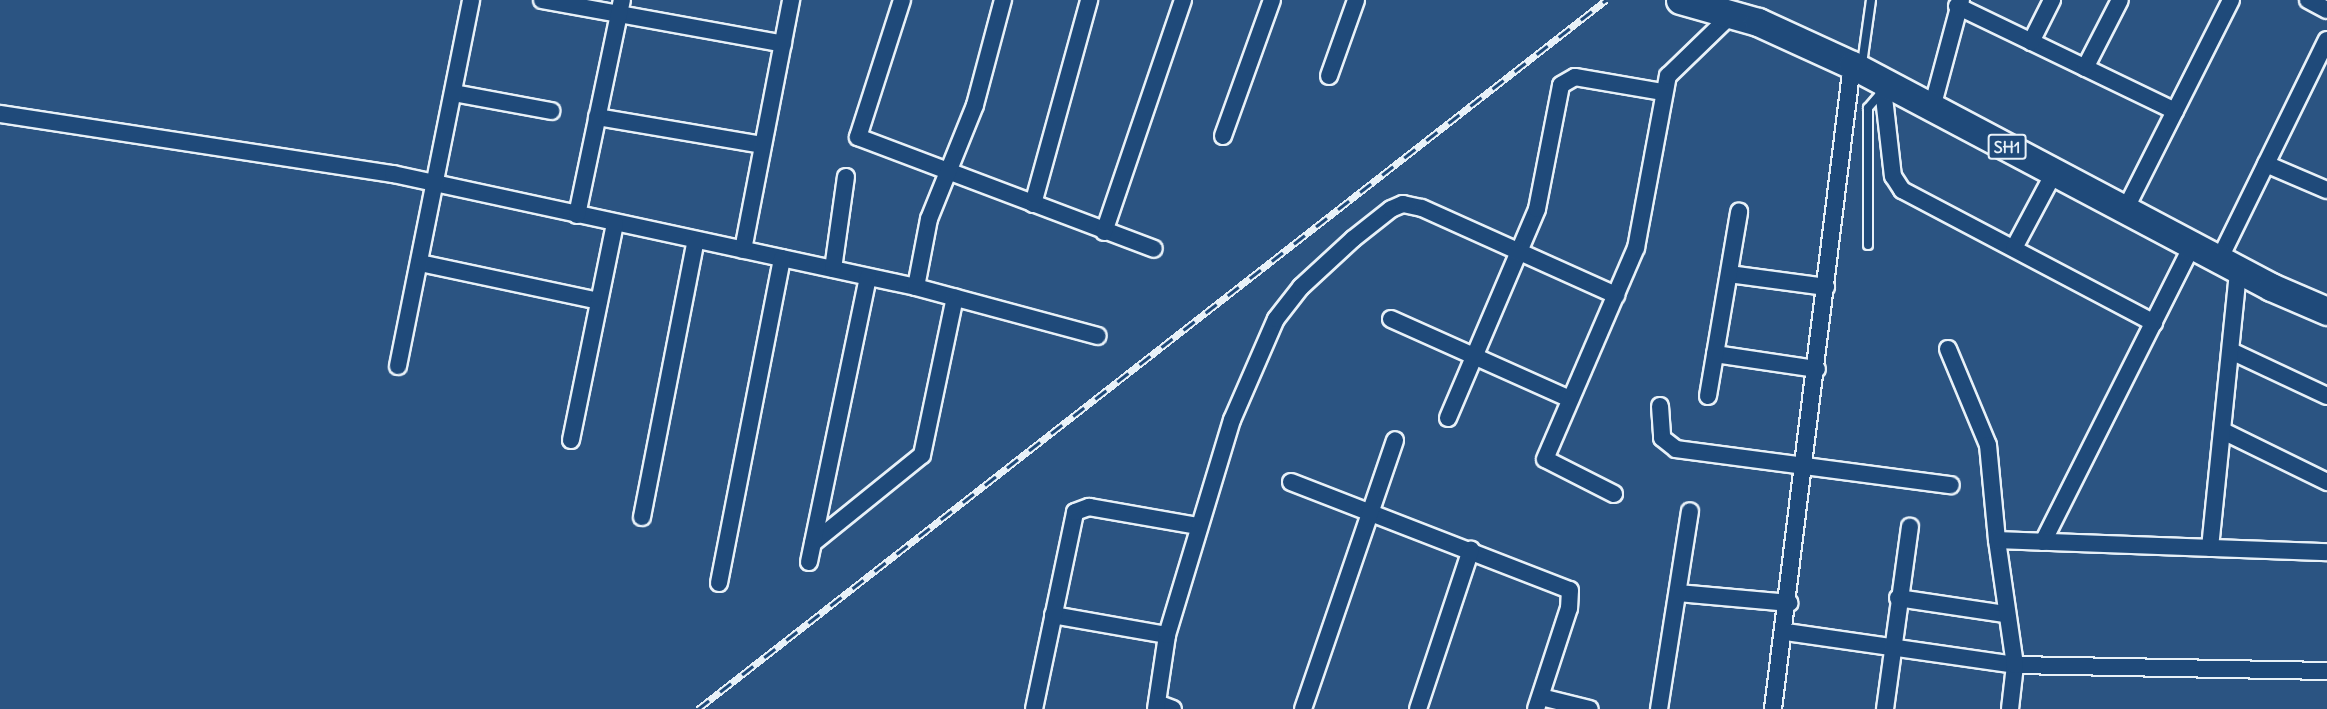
<!DOCTYPE html>
<html>
<head>
<meta charset="utf-8">
<style>
  body { margin:0 }
  #map { position:relative; width:2327px; height:709px; overflow:hidden; background:#2b5482; font-family:Delius,sans-serif }
  div>[style] { position:absolute }
  .roads { filter:drop-shadow(2px 0 #e8f1f8) drop-shadow(-2px 0 #e8f1f8) drop-shadow(0 2px #e8f1f8) drop-shadow(0 -2px #e8f1f8) }
  .lane>* { height:8px; margin:-4px; padding:0 4px; transform-origin:4px; border-radius:4px; background:#1f4a7a }
  .street>* { height:16px; margin:-8px; padding:0 8px; transform-origin:8px; border-radius:8px; background:#1f4a7a }
  .primary>* { height:27px; margin:-13.5px; padding:0 13.5px; transform-origin:13.5px; border-radius:13.5px; background:#1f4a7a }
  .rail>* { height:7px; margin-top:-3.5px; transform-origin:0; background:repeating-linear-gradient(90deg,#1f4a7a 0 14px,#e8f1f8 0 28px); box-sizing:border-box; border-block:2px solid #e8f1f8 }
  span { translate:-50% -50%; white-space:nowrap; text-align:center; line-height:1.15; -webkit-text-stroke:4.5px #1f4a7a; paint-order:stroke }
  .shield-label span { padding:2px 4px; background:#1f4a7a; border:2px solid; border-radius:4px; -webkit-text-stroke-width:0 }
  .shield-label { font-size:16px; color:#e8f1f8; font-weight:700 }
</style>
</head>
<body>
<div id="map">
  <div class="roads">
    <div class="lane">
      <i style="left:1862px;top:64px;width:65px;rotate:-82deg"></i>
      <i style="left:1868px;top:245px;width:137px;rotate:-90deg"></i>
      <i style="left:1868px;top:108px;width:23px;rotate:-49deg"></i>
    </div>
    <div class="street">
      <i style="left:542px;top:0;width:245px;rotate:10.3deg"></i>
      <i style="left:902px;top:0;width:144px;rotate:107.8deg"></i>
      <i style="left:858px;top:137px;width:316px;rotate:20.7deg"></i>
      <i style="left:2308px;top:0;width:21px;rotate:28deg"></i>
      <i style="left:1957px;top:6px;width:242px;rotate:25.7deg"></i>
      <i style="left:2031px;top:42px;width:47px;rotate:-63.4deg"></i>
      <i style="left:2085px;top:68px;width:76px;rotate:-62.8deg"></i>
      <i style="left:1329px;top:76px;width:81px;rotate:-70.4deg"></i>
      <i style="left:1882px;top:80px;width:97px;rotate:83.5deg"></i>
      <i style="left:1893px;top:176px;width:17px;rotate:57deg"></i>
      <i style="left:1902px;top:190px;width:285px;rotate:27.8deg"></i>
      <i style="left:454px;top:93px;width:99px;rotate:10.5deg"></i>
      <i style="left:1932px;top:108px;width:112px;rotate:-75deg"></i>
      <i style="left:0;top:114px;width:398px;rotate:8.7deg"></i>
      <i style="left:393px;top:174px;width:535px;rotate:12.19deg"></i>
      <i style="left:916px;top:287px;width:188px;rotate:15.1deg"></i>
      <i style="left:597px;top:117px;width:168px;rotate:9.6deg"></i>
      <i style="left:1223px;top:136px;width:145px;rotate:-70.2deg"></i>
      <i style="left:2266px;top:164px;width:66px;rotate:23.1deg"></i>
      <i style="left:1033px;top:204px;width:212px;rotate:-74.6deg"></i>
      <i style="left:2125px;top:210px;width:235px;rotate:-63.2deg"></i>
      <i style="left:577px;top:215px;width:220px;rotate:-78.2deg"></i>
      <i style="left:1104px;top:232px;width:245px;rotate:-71.2deg"></i>
      <i style="left:2014px;top:248px;width:85px;rotate:-61.9deg"></i>
      <i style="left:743px;top:250px;width:255px;rotate:-79.1deg"></i>
      <i style="left:2219px;top:260px;width:245px;rotate:-63.9deg"></i>
      <i style="left:420px;top:263px;width:183px;rotate:12deg"></i>
      <i style="left:833px;top:269px;width:93px;rotate:-82deg"></i>
      <i style="left:1729px;top:274px;width:98px;rotate:7.6deg"></i>
      <i style="left:916px;top:287px;width:69px;rotate:-79.2deg"></i>
      <i style="left:929px;top:219px;width:123px;rotate:-68deg"></i>
      <i style="left:975px;top:105px;width:109px;rotate:-75.1deg"></i>
      <i style="left:1391px;top:319px;width:196px;rotate:24.1deg"></i>
      <i style="left:1948px;top:349px;width:104px;rotate:67.4deg"></i>
      <i style="left:1988px;top:445px;width:95px;rotate:84.6deg"></i>
      <i style="left:2231px;top:351px;width:106px;rotate:25.1deg"></i>
      <i style="left:1715px;top:354px;width:103px;rotate:8.4deg"></i>
      <i style="left:398px;top:366px;width:373px;rotate:-78.7deg"></i>
      <i style="left:1708px;top:396px;width:187px;rotate:-80.4deg"></i>
      <i style="left:1660px;top:406px;width:32px;rotate:86deg"></i>
      <i style="left:1662px;top:438px;width:18px;rotate:38deg"></i>
      <i style="left:1676px;top:449px;width:277px;rotate:7.5deg"></i>
      <i style="left:1448px;top:418px;width:227px;rotate:-66.9deg"></i>
      <i style="left:1537px;top:209px;width:126px;rotate:-79deg"></i>
      <i style="left:1561px;top:85px;width:16px;rotate:-30deg"></i>
      <i style="left:1575px;top:77px;width:88px;rotate:9.8deg"></i>
      <i style="left:2225px;top:432px;width:114px;rotate:26.1deg"></i>
      <i style="left:571px;top:440px;width:221px;rotate:-78.5deg"></i>
      <i style="left:1291px;top:482px;width:299px;rotate:21.2deg"></i>
      <i style="left:1570px;top:590px;width:18px;rotate:93deg"></i>
      <i style="left:1569px;top:608px;width:106px;rotate:108.1deg"></i>
      <i style="left:1614px;top:494px;width:77px;rotate:-153.1deg"></i>
      <i style="left:1545px;top:459px;width:230px;rotate:-66.7deg"></i>
      <i style="left:1636px;top:248px;width:175px;rotate:-79.5deg"></i>
      <i style="left:1668px;top:76px;width:91px;rotate:-44.1deg"></i>
      <i style="left:642px;top:517px;width:282px;rotate:-79deg"></i>
      <i style="left:2043px;top:542px;width:331px;rotate:-63.3deg"></i>
      <i style="left:813px;top:543px;width:140px;rotate:-38.9deg"></i>
      <i style="left:922px;top:455px;width:161px;rotate:-78.2deg"></i>
      <i style="left:2210px;top:548px;width:279px;rotate:-84.2deg"></i>
      <i style="left:809px;top:562px;width:291px;rotate:-78.3deg"></i>
      <i style="left:719px;top:583px;width:331px;rotate:-79deg"></i>
      <i style="left:1678px;top:593px;width:112px;rotate:5.1deg"></i>
      <i style="left:1898px;top:598px;width:108px;rotate:8.5deg"></i>
      <i style="left:1053px;top:615px;width:116px;rotate:10deg"></i>
      <i style="left:1786px;top:632px;width:231px;rotate:8.2deg"></i>
      <i style="left:2015px;top:665px;width:312px;rotate:1.1deg"></i>
      <i style="left:1541px;top:697px;width:50px;rotate:13.8deg"></i>
      <i style="left:1157px;top:703px;width:17px;rotate:21deg"></i>
      <i style="left:1034px;top:709px;width:201px;rotate:-78.2deg"></i>
      <i style="left:1075px;top:512px;width:15px;rotate:-20deg"></i>
      <i style="left:1089px;top:507px;width:111px;rotate:9.9deg"></i>
      <i style="left:1156px;top:709px;width:75px;rotate:-81.5deg"></i>
      <i style="left:1167px;top:635px;width:225px;rotate:-73.2deg"></i>
      <i style="left:1232px;top:420px;width:110px;rotate:-66.5deg"></i>
      <i style="left:1276px;top:319px;width:41px;rotate:-52deg"></i>
      <i style="left:1301px;top:287px;width:71px;rotate:-42.7deg"></i>
      <i style="left:1353px;top:239px;width:48px;rotate:-38.3deg"></i>
      <i style="left:1391px;top:209px;width:13px;rotate:-23deg"></i>
      <i style="left:1403px;top:204px;width:19px;rotate:12deg"></i>
      <i style="left:1422px;top:208px;width:213px;rotate:24.2deg"></i>
      <i style="left:1303px;top:709px;width:284px;rotate:-71.1deg"></i>
      <i style="left:1418px;top:709px;width:168px;rotate:-71.6deg"></i>
      <i style="left:1659px;top:709px;width:200px;rotate:-81.1deg"></i>
      <i style="left:1773px;top:709px;width:649px;rotate:-83.01deg"></i>
      <i style="left:1885px;top:709px;width:184px;rotate:-82.2deg"></i>
      <i style="left:2010px;top:709px;width:44px;rotate:-83.5deg"></i>
      <i style="left:2015px;top:665px;width:126px;rotate:-98.2deg"></i>
      <i style="left:1997px;top:540px;width:330px;rotate:2.1deg"></i>
    </div>
    <div class="primary">
      <i style="left:1680px;top:0;width:81px;rotate:15.8deg"></i>
      <i style="left:1758px;top:22px;width:103px;rotate:24.6deg"></i>
      <i style="left:1852px;top:65px;width:474px;rotate:27.9deg"></i>
      <i style="left:2271px;top:287px;width:61px;rotate:23.2deg"></i>
    </div>
  </div>
  <div class="rail">
    <i style="left:698px;top:709px;width:1152px;rotate:-37.98deg"></i>
  </div>
  <div class="shield-label">
    <span style="left:2007px;top:147px">SH1</span>
  </div>
</div>
</body>
</html>
